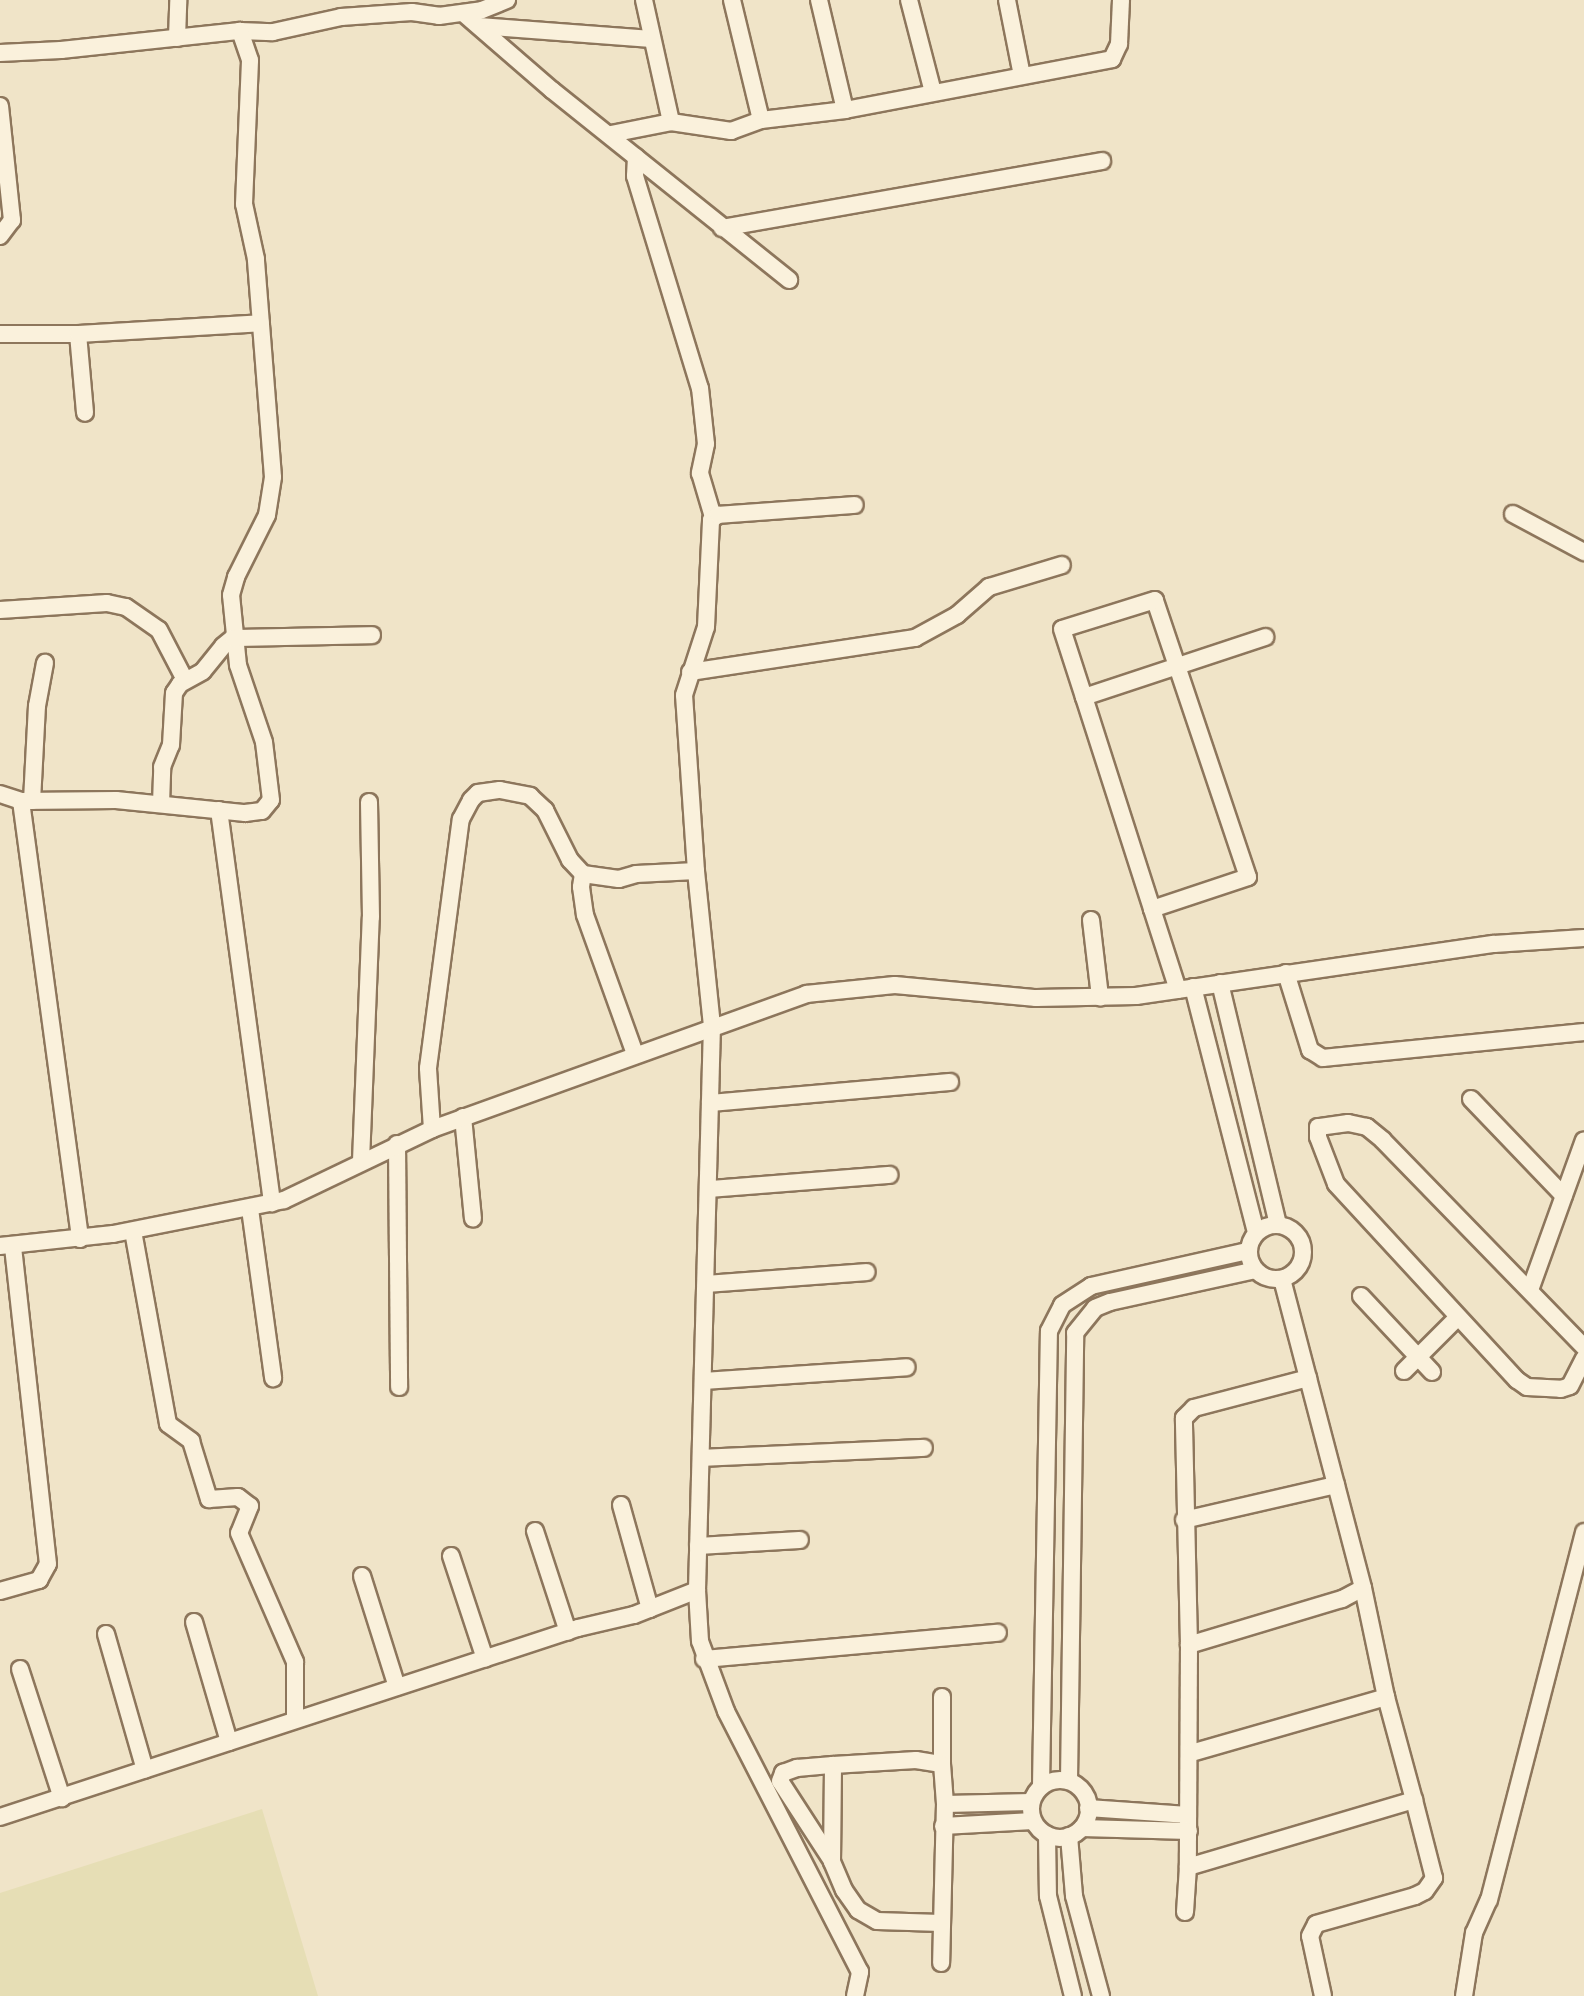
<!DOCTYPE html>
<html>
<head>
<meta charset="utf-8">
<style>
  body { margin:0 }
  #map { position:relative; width:1584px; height:1996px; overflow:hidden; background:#f0e4c8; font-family:"Times New Roman",serif }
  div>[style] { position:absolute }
  .farmland>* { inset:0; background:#e6deb5 }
  .roads { filter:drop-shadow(2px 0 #8d765c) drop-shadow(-2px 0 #8d765c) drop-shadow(0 2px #8d765c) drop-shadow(0 -2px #8d765c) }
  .street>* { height:16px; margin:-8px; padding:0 8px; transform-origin:8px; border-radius:8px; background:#faf1dc }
  .street>.ring { margin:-8px; padding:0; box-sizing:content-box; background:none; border:16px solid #faf1dc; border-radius:50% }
  span { translate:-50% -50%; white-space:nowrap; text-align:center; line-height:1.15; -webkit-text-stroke:7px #f7eed8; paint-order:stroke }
</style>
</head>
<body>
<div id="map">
  <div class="farmland">
    <i style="clip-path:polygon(262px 1809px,318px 1996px,0 1996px,0 1893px)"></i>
  </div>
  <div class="roads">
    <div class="street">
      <i style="left:644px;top:0;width:125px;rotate:77.5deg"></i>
      <i style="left:732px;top:0;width:123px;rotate:76.4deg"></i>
      <i style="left:819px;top:0;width:113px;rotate:76.7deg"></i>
      <i style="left:909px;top:0;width:95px;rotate:75.4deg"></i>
      <i style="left:1007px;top:0;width:77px;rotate:78.8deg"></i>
      <i style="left:463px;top:13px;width:118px;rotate:40.9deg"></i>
      <i style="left:552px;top:90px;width:304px;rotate:38.7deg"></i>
      <i style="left:479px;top:26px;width:173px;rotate:4.3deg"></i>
      <i style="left:177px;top:38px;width:38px;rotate:-88deg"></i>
      <i style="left:0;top:53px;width:61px;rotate:-2.8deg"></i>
      <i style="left:61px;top:50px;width:180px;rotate:-6.1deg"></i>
      <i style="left:240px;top:31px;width:33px;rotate:2deg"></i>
      <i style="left:273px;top:32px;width:70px;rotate:-12.4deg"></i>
      <i style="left:341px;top:17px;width:71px;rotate:-4deg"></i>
      <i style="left:412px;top:12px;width:27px;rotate:8deg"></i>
      <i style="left:439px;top:16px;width:43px;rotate:-7.9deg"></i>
      <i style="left:482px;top:10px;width:27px;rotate:-22deg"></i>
      <i style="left:0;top:106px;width:115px;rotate:84deg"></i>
      <i style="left:12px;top:220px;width:20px;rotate:127deg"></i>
      <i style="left:611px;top:134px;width:61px;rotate:-11.3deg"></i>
      <i style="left:671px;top:122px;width:61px;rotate:8.5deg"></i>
      <i style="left:731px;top:131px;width:32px;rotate:-20deg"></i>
      <i style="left:761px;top:120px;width:85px;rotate:-6.8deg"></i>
      <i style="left:845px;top:110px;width:272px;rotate:-10.8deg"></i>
      <i style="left:1112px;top:59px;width:17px;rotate:-65deg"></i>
      <i style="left:1119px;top:44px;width:44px;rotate:-87.4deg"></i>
      <i style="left:636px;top:157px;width:19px;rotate:93deg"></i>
      <i style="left:635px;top:176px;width:222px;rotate:73deg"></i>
      <i style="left:700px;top:388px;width:56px;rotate:83.9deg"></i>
      <i style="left:706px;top:444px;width:30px;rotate:102deg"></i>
      <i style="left:700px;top:473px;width:46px;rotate:73.5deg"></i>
      <i style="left:722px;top:228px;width:386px;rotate:-10deg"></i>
      <i style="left:0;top:334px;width:78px"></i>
      <i style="left:78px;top:334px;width:79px;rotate:84.9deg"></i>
      <i style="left:78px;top:334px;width:183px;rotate:-3.4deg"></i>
      <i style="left:1513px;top:514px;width:81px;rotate:28.2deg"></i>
      <i style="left:0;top:610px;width:107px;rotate:-3.7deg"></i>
      <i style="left:107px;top:603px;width:19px;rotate:12deg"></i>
      <i style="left:126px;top:607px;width:40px;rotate:34.9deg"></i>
      <i style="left:159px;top:630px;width:56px;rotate:62.5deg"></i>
      <i style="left:690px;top:672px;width:228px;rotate:-8.6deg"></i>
      <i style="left:915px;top:638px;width:48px;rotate:-28.7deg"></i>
      <i style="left:957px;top:615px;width:43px;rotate:-41.2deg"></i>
      <i style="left:989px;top:587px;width:76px;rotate:-16.8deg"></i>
      <i style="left:1084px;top:697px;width:191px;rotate:-18.3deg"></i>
      <i style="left:0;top:794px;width:22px;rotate:18deg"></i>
      <i style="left:21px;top:801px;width:95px;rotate:-0.6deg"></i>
      <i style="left:116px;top:800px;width:130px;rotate:5.8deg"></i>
      <i style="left:245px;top:813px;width:17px;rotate:-7deg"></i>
      <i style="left:262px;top:811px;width:14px;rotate:-51deg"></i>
      <i style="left:271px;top:800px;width:58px;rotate:-96.9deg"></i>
      <i style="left:264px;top:742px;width:81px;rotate:-108.7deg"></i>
      <i style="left:238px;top:665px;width:70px;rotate:-95.7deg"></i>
      <i style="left:231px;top:595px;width:19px;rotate:-74deg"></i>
      <i style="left:236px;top:577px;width:69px;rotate:-63.4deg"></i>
      <i style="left:267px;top:515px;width:38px;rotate:-81deg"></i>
      <i style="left:273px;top:477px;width:219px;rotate:-94.5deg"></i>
      <i style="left:256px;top:259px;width:56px;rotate:-102.3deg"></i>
      <i style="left:244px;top:204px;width:144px;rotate:-87.6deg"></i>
      <i style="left:250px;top:60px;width:31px;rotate:-109deg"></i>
      <i style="left:21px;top:801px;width:442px;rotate:82.3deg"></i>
      <i style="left:32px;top:801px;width:95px;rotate:-87deg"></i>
      <i style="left:37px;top:706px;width:44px;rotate:-79.5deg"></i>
      <i style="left:161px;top:804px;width:37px;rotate:-88deg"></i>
      <i style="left:162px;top:767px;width:24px;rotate:-68deg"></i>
      <i style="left:171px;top:745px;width:52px;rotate:-86.7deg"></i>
      <i style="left:174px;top:693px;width:11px;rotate:-56deg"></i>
      <i style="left:180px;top:684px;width:26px;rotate:-29deg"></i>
      <i style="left:203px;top:671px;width:32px;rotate:-51deg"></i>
      <i style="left:223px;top:646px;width:13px;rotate:-39deg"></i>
      <i style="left:233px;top:638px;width:139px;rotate:-1.2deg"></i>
      <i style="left:219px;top:810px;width:397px;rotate:82.3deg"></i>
      <i style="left:583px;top:874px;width:13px;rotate:99deg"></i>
      <i style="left:581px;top:887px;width:28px;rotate:82deg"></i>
      <i style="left:585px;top:915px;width:148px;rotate:70.2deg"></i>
      <i style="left:1152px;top:909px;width:101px;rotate:-18.4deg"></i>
      <i style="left:1248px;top:877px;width:292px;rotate:-108.6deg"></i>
      <i style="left:1155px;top:600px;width:97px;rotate:162.7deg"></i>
      <i style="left:1062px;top:629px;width:71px;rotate:72.1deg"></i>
      <i style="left:1084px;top:697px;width:223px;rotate:72.2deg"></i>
      <i style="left:1152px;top:909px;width:85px;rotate:72.2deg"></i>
      <i style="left:1091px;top:920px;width:78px;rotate:83.3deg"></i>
      <i style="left:1286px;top:973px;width:81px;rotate:72.7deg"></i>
      <i style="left:1310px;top:1050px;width:15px;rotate:32deg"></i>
      <i style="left:1323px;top:1058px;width:262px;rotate:-5.7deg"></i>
      <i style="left:1220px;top:983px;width:248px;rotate:76.5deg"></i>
      <i style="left:1193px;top:987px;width:253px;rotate:75.6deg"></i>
      <i style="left:1471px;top:1099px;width:134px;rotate:46.2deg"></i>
      <i style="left:710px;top:1103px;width:241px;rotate:-5deg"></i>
      <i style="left:463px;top:1117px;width:102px;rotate:84.4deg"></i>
      <i style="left:432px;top:1129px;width:61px;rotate:-93.8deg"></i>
      <i style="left:428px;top:1068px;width:251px;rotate:-82.5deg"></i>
      <i style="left:461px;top:819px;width:21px;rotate:-62deg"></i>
      <i style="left:471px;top:800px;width:10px;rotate:-45deg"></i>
      <i style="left:478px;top:793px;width:22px;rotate:-8deg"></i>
      <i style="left:500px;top:790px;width:31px;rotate:11deg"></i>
      <i style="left:530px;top:796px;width:21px;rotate:43deg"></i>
      <i style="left:545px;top:810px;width:56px;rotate:63.4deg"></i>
      <i style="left:570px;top:860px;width:19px;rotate:47deg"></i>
      <i style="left:583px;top:874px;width:36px;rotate:8deg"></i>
      <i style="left:619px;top:879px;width:18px;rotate:-16deg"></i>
      <i style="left:636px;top:874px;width:60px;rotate:-2.9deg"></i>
      <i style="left:397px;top:1144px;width:243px;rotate:89.5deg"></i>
      <i style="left:361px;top:1161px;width:244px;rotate:-87.7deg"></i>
      <i style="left:371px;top:917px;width:115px;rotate:-91deg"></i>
      <i style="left:710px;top:1189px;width:180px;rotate:-4.5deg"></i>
      <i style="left:250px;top:1209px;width:171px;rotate:82.2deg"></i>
      <i class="ring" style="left:1249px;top:1225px;width:38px;height:38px"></i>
      <i style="left:133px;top:1231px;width:196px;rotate:79.7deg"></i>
      <i style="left:168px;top:1424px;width:29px;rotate:36deg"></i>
      <i style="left:191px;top:1441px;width:61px;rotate:72.8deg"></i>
      <i style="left:209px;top:1499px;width:29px;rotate:-4deg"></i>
      <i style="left:238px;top:1497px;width:15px;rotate:37deg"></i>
      <i style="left:250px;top:1506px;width:29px;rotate:112deg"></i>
      <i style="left:239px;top:1533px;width:141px;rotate:66.5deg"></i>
      <i style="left:295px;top:1662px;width:57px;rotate:90deg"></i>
      <i style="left:0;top:1246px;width:114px;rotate:-6.1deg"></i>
      <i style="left:113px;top:1234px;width:174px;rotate:-11.2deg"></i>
      <i style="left:284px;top:1200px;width:164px;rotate:-25.6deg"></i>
      <i style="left:432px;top:1129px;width:398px;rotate:-19.8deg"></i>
      <i style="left:806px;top:994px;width:89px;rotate:-5.8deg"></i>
      <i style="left:895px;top:985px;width:142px;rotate:5.3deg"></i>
      <i style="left:1036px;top:998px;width:100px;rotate:-1.1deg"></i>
      <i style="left:1136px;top:996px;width:362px;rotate:-8.3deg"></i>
      <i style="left:1494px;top:944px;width:90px;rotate:-3.8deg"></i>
      <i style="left:1282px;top:1279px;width:319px;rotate:75.3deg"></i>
      <i style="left:1363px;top:1588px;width:24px;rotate:152deg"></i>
      <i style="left:1342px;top:1599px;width:160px;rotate:163.3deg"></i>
      <i style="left:1189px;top:1645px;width:222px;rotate:90.3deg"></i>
      <i style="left:1188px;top:1867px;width:236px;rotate:-16.5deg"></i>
      <i style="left:1414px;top:1800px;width:107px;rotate:-105.2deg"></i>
      <i style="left:1386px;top:1697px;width:111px;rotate:-101.9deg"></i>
      <i style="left:707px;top:1284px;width:160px;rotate:-4.3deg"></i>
      <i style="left:1530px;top:1290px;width:159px;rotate:-70.2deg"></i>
      <i style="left:1361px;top:1296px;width:104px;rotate:46.9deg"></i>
      <i style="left:1584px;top:1347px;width:289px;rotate:-134.2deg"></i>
      <i style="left:1383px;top:1140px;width:21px;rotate:-141deg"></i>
      <i style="left:1367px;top:1127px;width:19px;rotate:-168deg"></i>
      <i style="left:1348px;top:1123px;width:30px;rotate:172deg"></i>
      <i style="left:1318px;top:1127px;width:10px;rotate:90deg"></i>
      <i style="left:1318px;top:1137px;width:50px;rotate:69deg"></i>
      <i style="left:1336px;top:1184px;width:267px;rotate:47.3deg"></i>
      <i style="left:1517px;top:1380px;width:12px;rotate:35deg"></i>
      <i style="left:1527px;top:1387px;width:34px;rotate:3deg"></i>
      <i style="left:1561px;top:1389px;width:9px;rotate:-18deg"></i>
      <i style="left:1570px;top:1386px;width:31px;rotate:-63deg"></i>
      <i style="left:1404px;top:1371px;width:76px;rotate:-45deg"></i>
      <i style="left:704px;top:1381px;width:203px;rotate:-3.9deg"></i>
      <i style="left:702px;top:1458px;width:222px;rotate:-2.6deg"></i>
      <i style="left:621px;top:1505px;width:108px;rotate:74.4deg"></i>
      <i style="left:1184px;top:1520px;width:156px;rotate:-13deg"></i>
      <i style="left:535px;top:1531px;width:106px;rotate:71.9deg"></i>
      <i style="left:698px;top:1546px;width:102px;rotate:-3.4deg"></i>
      <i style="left:451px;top:1556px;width:108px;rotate:71.7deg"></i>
      <i style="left:362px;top:1576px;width:116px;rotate:72.5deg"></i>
      <i style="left:0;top:1591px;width:41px;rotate:-15.8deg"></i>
      <i style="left:39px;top:1580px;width:18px;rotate:-61deg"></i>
      <i style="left:48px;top:1564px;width:320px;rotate:-96.3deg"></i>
      <i style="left:194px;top:1622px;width:125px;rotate:73.7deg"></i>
      <i style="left:106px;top:1634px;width:141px;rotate:74deg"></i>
      <i style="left:1189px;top:1645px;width:227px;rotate:-91.3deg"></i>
      <i style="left:1184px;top:1418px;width:14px;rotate:-45deg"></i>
      <i style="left:1194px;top:1408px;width:118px;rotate:-14.7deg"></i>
      <i style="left:704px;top:1659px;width:295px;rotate:-5.1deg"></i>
      <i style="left:20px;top:1669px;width:136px;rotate:72deg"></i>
      <i style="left:1191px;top:1753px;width:203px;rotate:-16deg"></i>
      <i style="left:942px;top:1764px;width:67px;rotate:-90deg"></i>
      <i class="ring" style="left:1031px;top:1780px;width:42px;height:42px"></i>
      <i style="left:1069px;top:1781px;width:448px;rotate:-89.2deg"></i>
      <i style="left:1075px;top:1333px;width:32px;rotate:-51deg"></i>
      <i style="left:1095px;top:1308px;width:16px;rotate:-22deg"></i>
      <i style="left:1110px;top:1302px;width:148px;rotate:-12.4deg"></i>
      <i style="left:1041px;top:1786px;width:455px;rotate:-89deg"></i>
      <i style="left:1049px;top:1331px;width:29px;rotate:-63deg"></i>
      <i style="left:1062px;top:1305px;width:35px;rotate:-33deg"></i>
      <i style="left:1091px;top:1286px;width:161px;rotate:-12.6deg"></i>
      <i style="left:945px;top:1804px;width:86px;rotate:-1.3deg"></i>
      <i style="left:1088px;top:1808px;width:100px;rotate:4deg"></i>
      <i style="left:0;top:1817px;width:608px;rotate:-18.11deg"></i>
      <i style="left:578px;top:1628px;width:57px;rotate:-13.1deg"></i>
      <i style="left:634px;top:1615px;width:68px;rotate:-21.6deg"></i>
      <i style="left:943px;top:1826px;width:90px;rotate:-3.2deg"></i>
      <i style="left:1082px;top:1828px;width:107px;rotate:1.6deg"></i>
      <i style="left:1047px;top:1835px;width:61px;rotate:89.1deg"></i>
      <i style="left:1048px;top:1896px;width:103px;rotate:76deg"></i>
      <i style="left:1069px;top:1836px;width:60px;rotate:85.2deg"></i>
      <i style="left:1074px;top:1896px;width:104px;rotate:74.9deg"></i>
      <i style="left:832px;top:1861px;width:95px;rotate:-123deg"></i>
      <i style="left:780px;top:1781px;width:9px;rotate:-69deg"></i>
      <i style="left:783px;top:1773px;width:15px;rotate:-20deg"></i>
      <i style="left:797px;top:1768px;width:36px;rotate:-5deg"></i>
      <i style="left:1185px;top:1912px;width:45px;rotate:-86.2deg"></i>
      <i style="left:941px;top:1923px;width:64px;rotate:-178.2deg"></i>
      <i style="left:877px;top:1921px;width:22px;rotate:-150deg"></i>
      <i style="left:858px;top:1910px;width:24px;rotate:-125deg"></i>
      <i style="left:844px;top:1890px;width:30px;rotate:-113deg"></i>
      <i style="left:832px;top:1862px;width:97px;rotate:-89.4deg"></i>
      <i style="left:833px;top:1765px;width:83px;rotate:-3.4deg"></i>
      <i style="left:916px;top:1760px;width:26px;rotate:9deg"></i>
      <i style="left:942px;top:1764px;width:40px;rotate:85.7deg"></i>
      <i style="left:945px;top:1804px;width:159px;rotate:91.4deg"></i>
      <i style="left:855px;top:1996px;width:25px;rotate:-78deg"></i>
      <i style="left:860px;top:1972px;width:293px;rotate:-117.2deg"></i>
      <i style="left:726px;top:1711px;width:75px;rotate:-110.4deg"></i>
      <i style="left:700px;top:1641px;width:51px;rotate:-93.4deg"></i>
      <i style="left:697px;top:1590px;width:564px;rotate:-88.48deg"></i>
      <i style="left:712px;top:1026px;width:156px;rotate:-95.9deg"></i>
      <i style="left:696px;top:871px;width:176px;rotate:-93.9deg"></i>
      <i style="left:684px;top:695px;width:71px;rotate:-72.1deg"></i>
      <i style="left:706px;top:627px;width:107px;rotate:-87.3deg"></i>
      <i style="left:711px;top:520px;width:9px;rotate:-36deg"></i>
      <i style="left:718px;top:515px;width:137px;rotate:-4.2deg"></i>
      <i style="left:1323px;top:1996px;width:61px;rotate:-102.2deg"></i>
      <i style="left:1310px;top:1936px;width:13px;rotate:-63deg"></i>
      <i style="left:1316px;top:1924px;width:103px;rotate:-15.8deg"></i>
      <i style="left:1415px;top:1896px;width:11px;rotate:-27deg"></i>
      <i style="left:1425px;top:1891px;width:16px;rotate:-55deg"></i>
      <i style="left:1434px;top:1878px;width:81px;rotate:-104.4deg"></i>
      <i style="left:1464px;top:1996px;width:64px;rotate:-81deg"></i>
      <i style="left:1474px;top:1933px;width:36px;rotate:-66deg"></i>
      <i style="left:1489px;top:1900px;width:380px;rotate:-75.5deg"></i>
    </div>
  </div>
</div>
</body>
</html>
